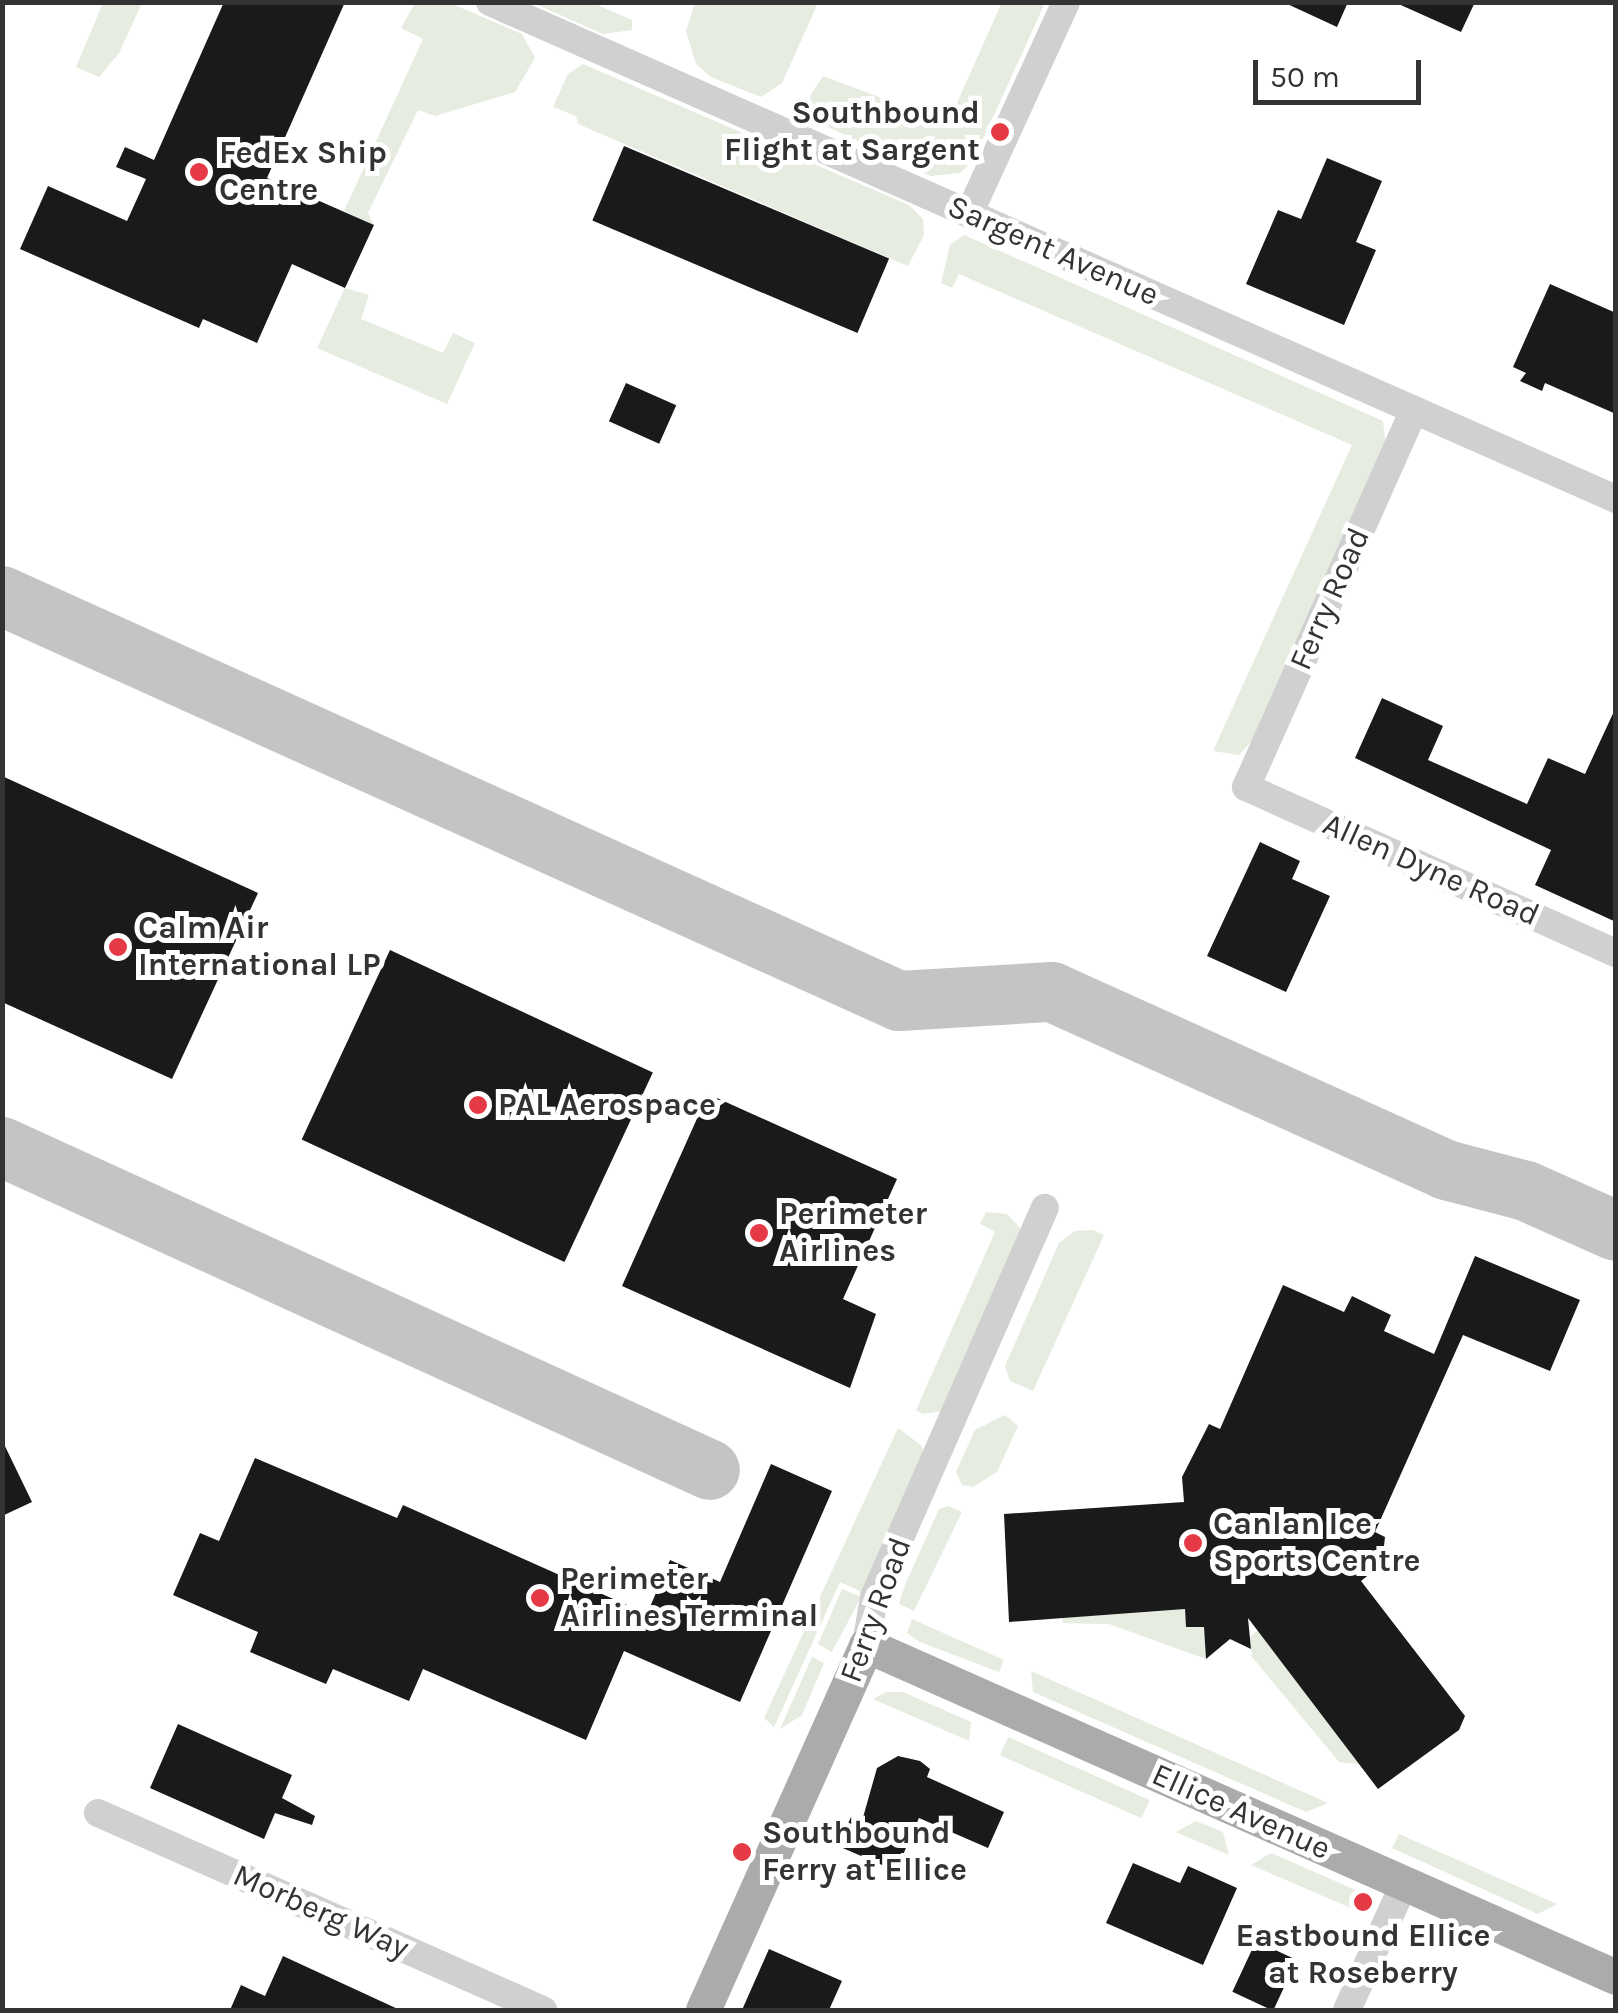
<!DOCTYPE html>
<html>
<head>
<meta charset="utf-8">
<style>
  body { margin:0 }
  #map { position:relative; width:1618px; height:2013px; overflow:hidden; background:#fff; font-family:Karla,sans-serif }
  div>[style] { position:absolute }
  .green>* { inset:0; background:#e6ecdf; transform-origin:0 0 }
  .taxiway>* { height:60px; margin:-30px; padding:0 30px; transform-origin:30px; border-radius:30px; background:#c4c4c4 }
  .building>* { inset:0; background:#1a1a1a; transform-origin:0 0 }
  .minor>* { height:28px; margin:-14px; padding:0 14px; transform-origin:14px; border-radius:14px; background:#d0d0d0 }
  .major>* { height:35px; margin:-17.5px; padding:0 17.5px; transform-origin:17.5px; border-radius:17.5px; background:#ababab }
  .dots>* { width:28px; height:28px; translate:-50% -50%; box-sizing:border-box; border:5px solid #fff; border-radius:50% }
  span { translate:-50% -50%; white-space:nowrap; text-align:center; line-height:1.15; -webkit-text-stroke:10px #fff; paint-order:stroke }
  .poi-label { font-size:32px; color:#333; font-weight:700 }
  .right { translate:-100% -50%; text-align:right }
  .left { translate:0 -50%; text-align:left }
  .street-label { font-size:32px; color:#333 }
  .frame { position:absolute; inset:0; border:5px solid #333; pointer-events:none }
  .scale { position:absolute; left:1253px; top:60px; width:168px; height:45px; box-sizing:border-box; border:5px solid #333; border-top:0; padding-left:12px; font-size:30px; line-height:35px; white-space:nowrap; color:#333; -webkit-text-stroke:8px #fff; paint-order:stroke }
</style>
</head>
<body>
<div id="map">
  <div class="green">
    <i style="clip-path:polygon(1002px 2px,1045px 3px,973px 161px,960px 173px,931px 176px,811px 119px,810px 96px,823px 76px,948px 123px)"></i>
    <i style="clip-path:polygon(103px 3px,142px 3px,119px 53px,99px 77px,76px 67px)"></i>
    <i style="clip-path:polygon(415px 3px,450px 3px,522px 34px,535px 58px,515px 92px,435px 116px,418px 110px,368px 213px,374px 225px,344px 211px,423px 39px,401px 28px)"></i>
    <i style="clip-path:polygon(533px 3px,593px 3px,632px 20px,632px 30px,603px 34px)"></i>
    <i style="clip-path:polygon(695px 3px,695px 2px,818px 3px,782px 83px,761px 97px,711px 77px,696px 64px,686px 31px)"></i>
    <i style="clip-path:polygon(583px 64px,909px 205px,923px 219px,924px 235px,908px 266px,578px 124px,576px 116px,553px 107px,568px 74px)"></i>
    <i style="clip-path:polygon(964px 235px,1383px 421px,1386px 448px,1254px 739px,1239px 755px,1213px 751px,1352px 445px,959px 274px,952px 288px,941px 283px,950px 245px)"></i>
    <i style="clip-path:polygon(345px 288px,369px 295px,361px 319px,443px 353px,453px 333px,475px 343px,447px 404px,317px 348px)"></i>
    <i style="clip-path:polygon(986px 1212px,1007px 1214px,1021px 1229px,942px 1411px,923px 1414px,916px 1410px,995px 1232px,980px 1224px)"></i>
    <i style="clip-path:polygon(1093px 1230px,1104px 1235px,1033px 1391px,1010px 1381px,1005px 1366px,1059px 1243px,1075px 1231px)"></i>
    <i style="clip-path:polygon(1005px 1415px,1018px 1426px,997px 1472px,973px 1487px,962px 1485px,956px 1472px,975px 1430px)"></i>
    <i style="clip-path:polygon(898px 1428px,922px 1446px,924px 1461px,864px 1593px,840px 1582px,774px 1727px,764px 1718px)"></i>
    <i style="clip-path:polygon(948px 1506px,962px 1512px,914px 1611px,899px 1604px,905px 1585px,939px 1509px)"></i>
    <i style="clip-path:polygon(842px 1589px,861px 1597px,832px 1652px,818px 1644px)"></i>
    <i style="clip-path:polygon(1185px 1609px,1186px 1627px,1204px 1627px,1206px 1659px,1109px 1624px,1062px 1623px,1063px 1618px)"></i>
    <i style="clip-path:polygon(912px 1619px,1004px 1660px,999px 1672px,920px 1642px,907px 1633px)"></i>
    <i style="clip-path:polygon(1258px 1630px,1359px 1764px,1339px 1762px,1252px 1657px,1250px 1637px)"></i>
    <i style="clip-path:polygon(812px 1657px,824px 1663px,802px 1715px,780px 1729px)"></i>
    <i style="clip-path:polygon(1031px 1671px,1328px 1803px,1306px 1812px,1033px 1692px)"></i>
    <i style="clip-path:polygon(886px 1692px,903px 1692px,971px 1722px,969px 1741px,873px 1699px)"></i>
    <i style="left:1008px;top:1737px;width:155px;height:20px;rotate:24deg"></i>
    <i style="clip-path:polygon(1196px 1821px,1223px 1832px,1229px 1855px,1176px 1832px)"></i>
    <i style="clip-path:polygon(1399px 1834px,1557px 1904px,1538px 1914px,1392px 1848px)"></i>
    <i style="clip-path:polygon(1271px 1853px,1365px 1894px,1358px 1911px,1251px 1865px)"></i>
  </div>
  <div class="taxiway">
    <i style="left:2px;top:596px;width:984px;rotate:24.3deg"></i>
    <i style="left:899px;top:1001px;width:153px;rotate:-3.4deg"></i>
    <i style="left:1052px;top:992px;width:432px;rotate:24.3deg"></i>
    <i style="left:1446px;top:1170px;width:83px;rotate:14.7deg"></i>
    <i style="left:1526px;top:1191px;width:98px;rotate:24deg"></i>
    <i style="left:2px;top:1147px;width:778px;rotate:24.52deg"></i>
  </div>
  <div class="building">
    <i style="clip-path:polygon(224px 2px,345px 2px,267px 178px,374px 225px,345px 288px,292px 264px,257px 343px,203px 319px,199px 328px,20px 249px,48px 186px,127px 221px,146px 179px,116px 167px,125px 147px,154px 160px)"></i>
    <i style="clip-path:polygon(1283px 2px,1348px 2px,1337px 27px)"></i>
    <i style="clip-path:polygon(1394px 2px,1475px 2px,1461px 32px)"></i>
    <i style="left:624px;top:146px;width:288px;height:81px;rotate:23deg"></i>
    <i style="clip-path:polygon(1327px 158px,1382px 181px,1356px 242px,1376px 250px,1344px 325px,1246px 284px,1278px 210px,1301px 219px)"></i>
    <i style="clip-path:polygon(1550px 284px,1616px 313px,1616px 414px,1545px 383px,1542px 391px,1520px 381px,1526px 373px,1513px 367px)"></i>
    <i style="left:626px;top:383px;width:55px;height:42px;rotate:24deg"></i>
    <i style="clip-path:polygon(1382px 698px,1443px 726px,1428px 760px,1527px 804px,1548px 758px,1585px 774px,1616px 707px,1616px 922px,1535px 885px,1551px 850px,1355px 758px)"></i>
    <i style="clip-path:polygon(2px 776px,258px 893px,172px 1079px,2px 1002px)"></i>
    <i style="clip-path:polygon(1260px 842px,1300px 861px,1292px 879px,1330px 896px,1286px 992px,1207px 956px)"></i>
    <i style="left:390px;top:950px;width:290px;height:209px;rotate:25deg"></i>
    <i style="clip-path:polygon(708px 1094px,897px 1179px,843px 1299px,876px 1314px,850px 1388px,622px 1286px)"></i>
    <i style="clip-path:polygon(1475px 1256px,1580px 1300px,1550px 1371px,1463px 1335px,1375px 1532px,1385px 1537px,1382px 1564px,1361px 1581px,1465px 1716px,1459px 1730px,1378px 1789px,1248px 1618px,1251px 1649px,1230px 1639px,1206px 1659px,1204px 1627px,1186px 1627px,1185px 1609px,1009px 1622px,1004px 1514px,1184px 1502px,1182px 1477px,1209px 1424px,1220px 1429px,1283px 1285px,1344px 1312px,1352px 1296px,1391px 1315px,1384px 1331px,1434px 1354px)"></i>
    <i style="clip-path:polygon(2px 1440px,32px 1502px,2px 1516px)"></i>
    <i style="clip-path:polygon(255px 1458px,397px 1518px,403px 1505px,647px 1614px,670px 1560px,720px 1582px,771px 1464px,832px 1491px,740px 1702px,624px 1651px,586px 1740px,423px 1669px,409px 1701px,333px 1669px,326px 1684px,250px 1652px,258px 1632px,173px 1595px,200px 1533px,219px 1541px)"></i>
    <i style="clip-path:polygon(178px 1724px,292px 1775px,282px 1798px,315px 1816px,312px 1825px,275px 1813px,264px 1839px,150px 1788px)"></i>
    <i style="clip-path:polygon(898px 1756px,920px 1761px,930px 1769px,927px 1777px,1004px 1812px,988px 1848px,919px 1818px,896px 1871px,838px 1846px,851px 1817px,862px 1821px,877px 1768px)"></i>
    <i style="clip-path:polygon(1133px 1863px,1180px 1883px,1188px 1866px,1237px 1888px,1203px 1965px,1106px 1923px)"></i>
    <i style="left:1256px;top:1941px;width:45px;height:56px;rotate:25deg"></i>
    <i style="clip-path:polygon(769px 1949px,842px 1981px,829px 2010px,742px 2010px)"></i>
    <i style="clip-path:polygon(283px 1956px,400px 2010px,230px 2010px,241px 1985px,265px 1996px)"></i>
  </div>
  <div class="minor">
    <i style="left:490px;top:2px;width:1231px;rotate:23.82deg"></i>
    <i style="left:969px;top:214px;width:233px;rotate:-65.4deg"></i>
    <i style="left:1414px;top:410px;width:413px;rotate:114deg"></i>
    <i style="left:1246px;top:787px;width:406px;rotate:24.2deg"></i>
    <i style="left:866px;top:1645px;width:49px;rotate:-80.5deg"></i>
    <i style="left:874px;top:1597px;width:425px;rotate:-66.3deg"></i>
    <i style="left:98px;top:1813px;width:487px;rotate:23.9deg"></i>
    <i style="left:1347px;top:2010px;width:138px;rotate:-65.7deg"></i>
  </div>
  <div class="major">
    <i style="left:703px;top:2010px;width:400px;rotate:-65.9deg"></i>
    <i style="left:866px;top:1645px;width:820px;rotate:23.88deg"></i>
  </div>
  <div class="dots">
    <i style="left:1000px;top:132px;background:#e63946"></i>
    <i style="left:199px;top:172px;background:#e63946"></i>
    <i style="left:118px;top:947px;background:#e63946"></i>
    <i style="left:478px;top:1105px;background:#e63946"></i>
    <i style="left:759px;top:1233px;background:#e63946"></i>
    <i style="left:1193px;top:1543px;background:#e63946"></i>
    <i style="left:540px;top:1598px;background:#e63946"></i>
    <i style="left:742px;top:1852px;background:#e63946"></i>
    <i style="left:1363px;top:1902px;background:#e63946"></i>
  </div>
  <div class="poi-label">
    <span class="right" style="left:980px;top:132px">Southbound<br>Flight at Sargent</span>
    <span class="left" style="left:219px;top:172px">FedEx Ship<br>Centre</span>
    <span class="left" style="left:138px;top:947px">Calm Air<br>International LP</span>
    <span class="left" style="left:498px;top:1105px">PAL Aerospace</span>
    <span class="left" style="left:779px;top:1233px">Perimeter<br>Airlines</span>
    <span class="left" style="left:1213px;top:1543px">Canlan Ice<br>Sports Centre</span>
    <span class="left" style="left:560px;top:1598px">Perimeter<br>Airlines Terminal</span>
    <span class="left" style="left:762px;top:1852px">Southbound<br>Ferry at Ellice</span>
    <span style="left:1363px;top:1955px">Eastbound Ellice<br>at Roseberry</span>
  </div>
  <div class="street-label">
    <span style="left:1053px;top:251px;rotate:24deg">Sargent Avenue</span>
    <span style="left:1330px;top:599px;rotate:-66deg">Ferry Road</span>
    <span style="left:1431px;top:870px;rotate:24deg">Allen Dyne Road</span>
    <span style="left:876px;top:1610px;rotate:-70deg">Ferry Road</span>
    <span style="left:1241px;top:1812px;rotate:24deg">Ellice Avenue</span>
    <span style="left:321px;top:1912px;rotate:24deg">Morberg Way</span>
  </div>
  <div class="frame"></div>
  <div class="scale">50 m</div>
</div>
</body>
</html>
